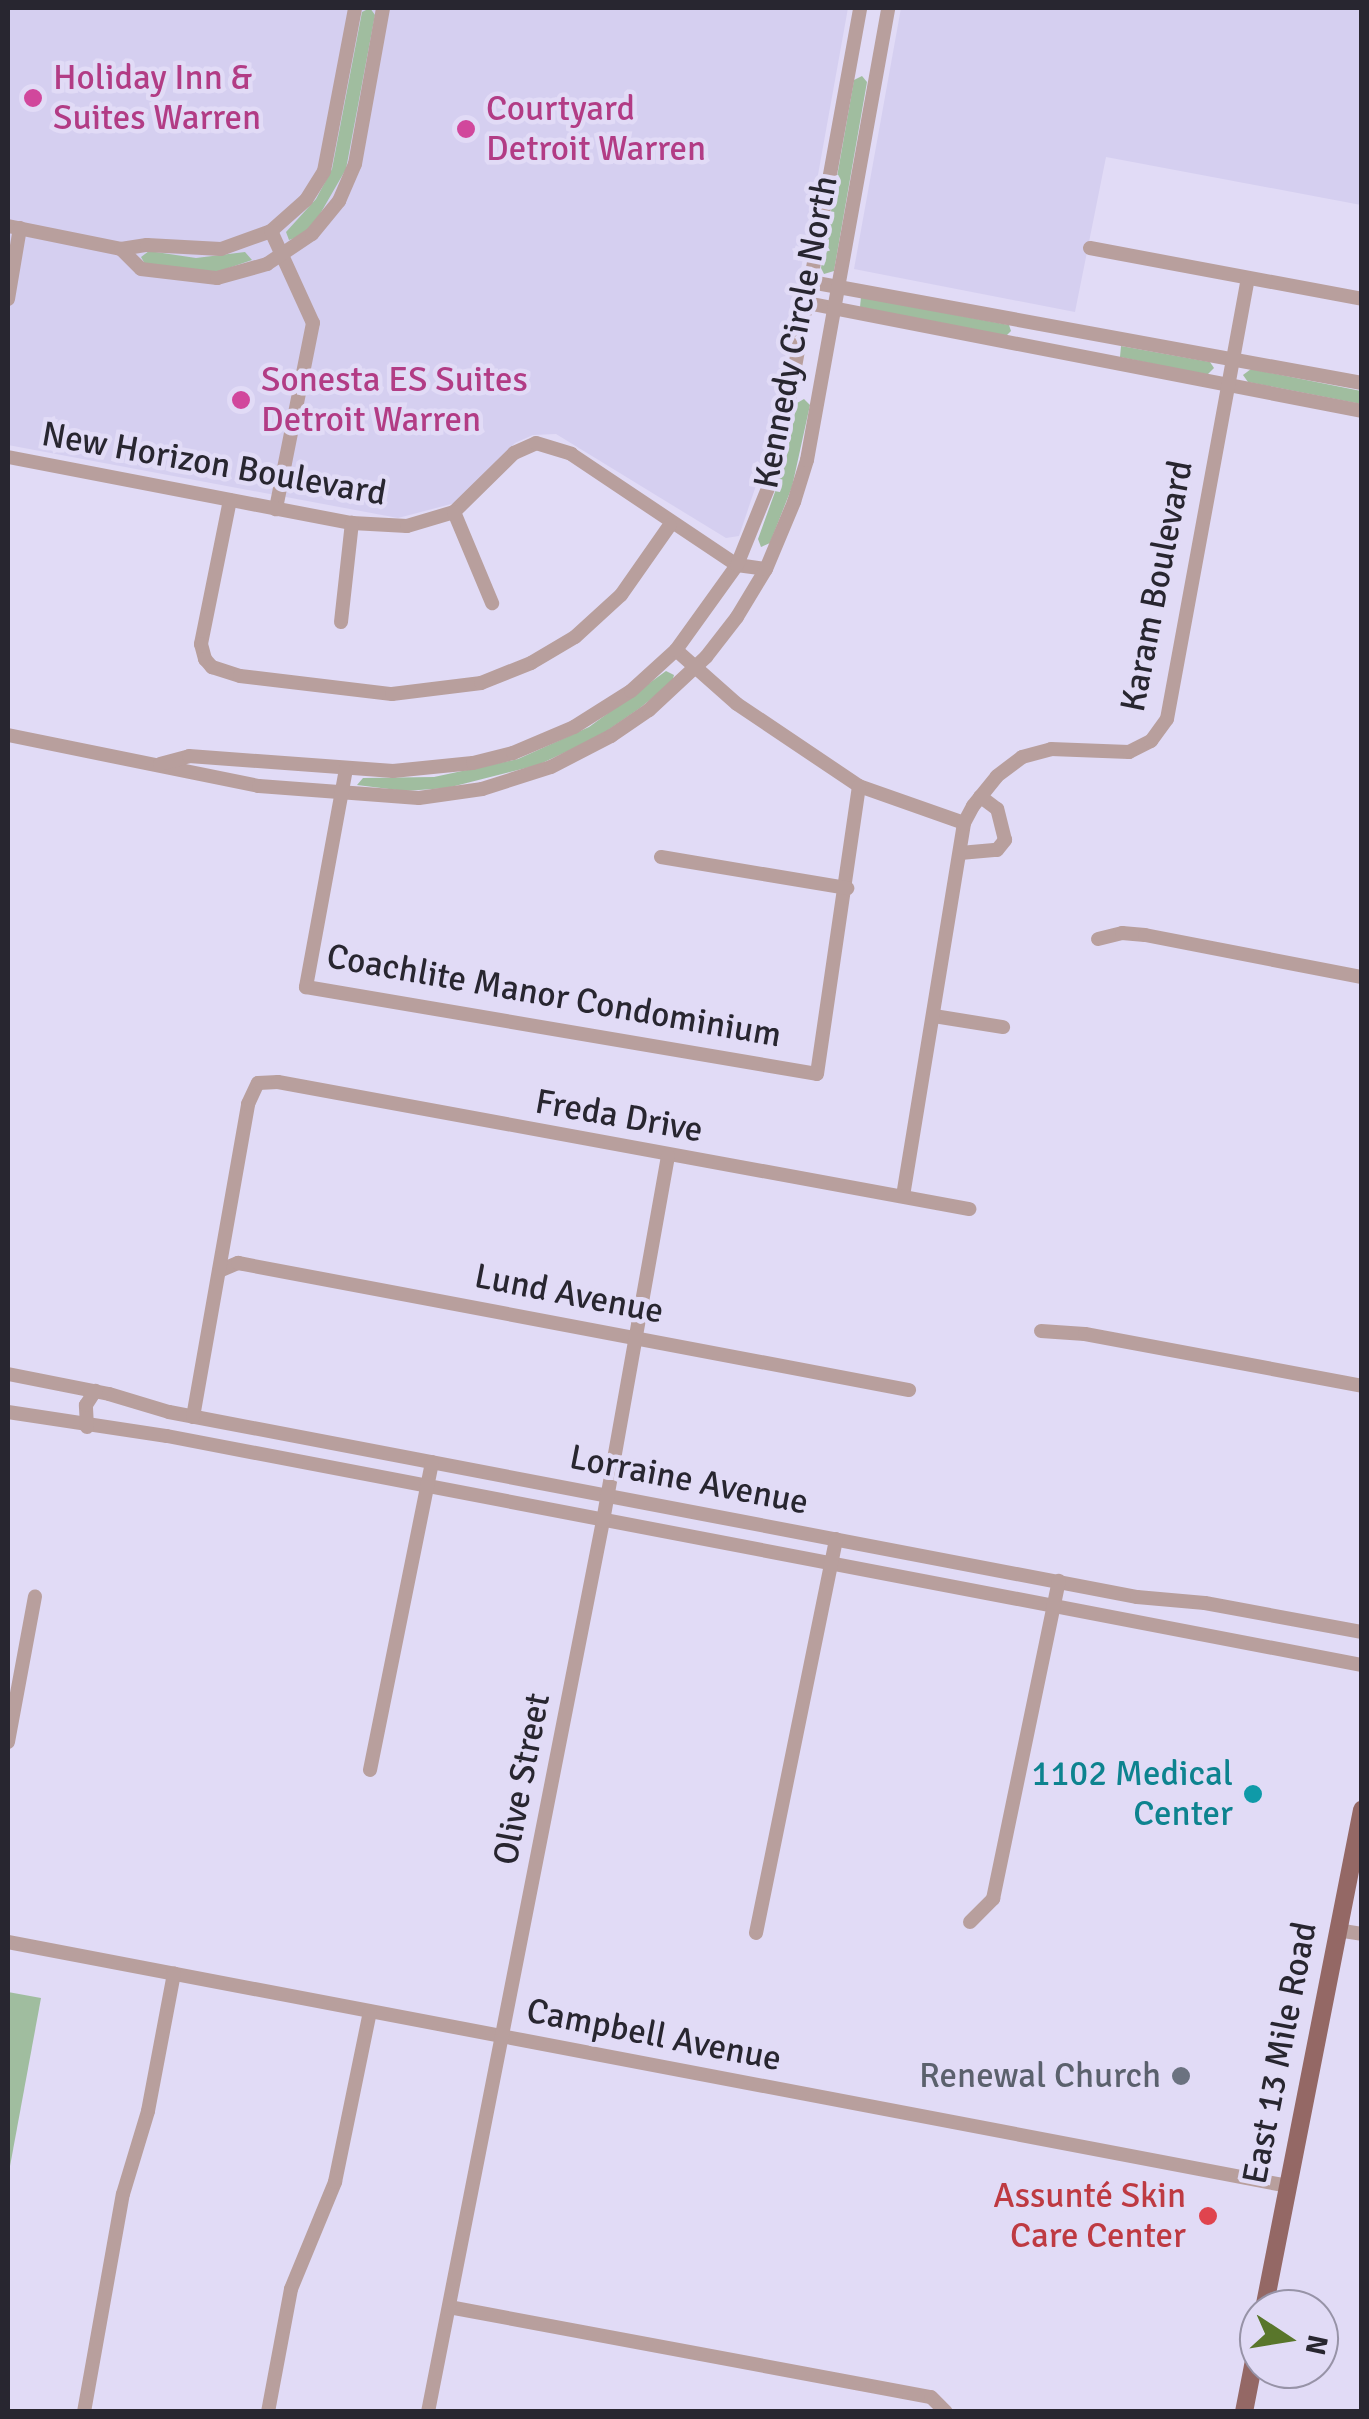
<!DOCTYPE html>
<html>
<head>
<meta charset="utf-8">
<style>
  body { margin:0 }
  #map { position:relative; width:1369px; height:2419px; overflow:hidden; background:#e1dbf6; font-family:Signika,sans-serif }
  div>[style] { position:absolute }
  .built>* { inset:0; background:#d5cff0 }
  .green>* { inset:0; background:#a0bd9f }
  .minor>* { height:14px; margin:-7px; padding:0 7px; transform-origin:7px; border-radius:7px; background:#b89f9d }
  .major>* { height:18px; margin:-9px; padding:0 9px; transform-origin:9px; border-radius:9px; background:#946865 }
  .dots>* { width:28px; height:28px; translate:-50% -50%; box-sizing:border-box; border:5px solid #e1dbf6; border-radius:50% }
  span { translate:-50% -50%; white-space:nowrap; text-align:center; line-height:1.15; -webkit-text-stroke:9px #e1dbf6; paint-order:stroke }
  .hotel-label { font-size:35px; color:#b23c85 }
  .left { translate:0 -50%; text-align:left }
  .street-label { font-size:35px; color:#282630 }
  .culture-label { font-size:35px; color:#0d838f }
  .right { translate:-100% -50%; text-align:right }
  .worship-label { font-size:35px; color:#5b616d }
  .health-label { font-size:35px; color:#be3a42 }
  .frame { position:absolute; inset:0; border:10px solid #282630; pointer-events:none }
  .north { position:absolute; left:1239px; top:2289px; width:100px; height:100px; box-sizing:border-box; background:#e1dbf6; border:2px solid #9793a7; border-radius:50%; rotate:102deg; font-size:28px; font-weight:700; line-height:40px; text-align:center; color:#282630 }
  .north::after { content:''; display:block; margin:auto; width:35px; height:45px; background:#59762b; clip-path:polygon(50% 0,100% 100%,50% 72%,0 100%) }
</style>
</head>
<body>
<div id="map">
  <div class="built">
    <i style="clip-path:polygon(8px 8px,848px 8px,769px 447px,739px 536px,726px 538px,556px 434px,533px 435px,515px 443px,455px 503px,398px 518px,8px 445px)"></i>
    <i style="clip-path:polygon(901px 8px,1361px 8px,1361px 205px,1106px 157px,1075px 312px,854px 269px)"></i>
  </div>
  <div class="green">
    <i style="clip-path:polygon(370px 8px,375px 15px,346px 169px,316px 221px,301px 236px,289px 240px,286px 232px,316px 199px,332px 169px,362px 12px)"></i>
    <i style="clip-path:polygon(862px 76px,867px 82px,834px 271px,824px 274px,821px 268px,854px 80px)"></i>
    <i style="clip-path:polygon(149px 251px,196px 258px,245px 252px,252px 260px,217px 272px,145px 264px,141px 257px)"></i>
    <i style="clip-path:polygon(861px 297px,1009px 325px,1011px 331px,1006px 336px,860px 307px)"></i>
    <i style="clip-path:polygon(1121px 346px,1210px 362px,1214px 368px,1207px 375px,1120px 357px)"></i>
    <i style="clip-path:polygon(1251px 369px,1361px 391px,1361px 404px,1248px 382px,1243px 375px)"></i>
    <i style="clip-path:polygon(804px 399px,810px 405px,792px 487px,770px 543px,761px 547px,758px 539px,784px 467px,797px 403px)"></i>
    <i style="clip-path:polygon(666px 671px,674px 675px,672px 682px,640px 708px,598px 737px,538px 765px,447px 788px,405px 791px,357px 785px,363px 778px,434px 777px,518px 759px,589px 727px)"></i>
    <i style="clip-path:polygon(8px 1992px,41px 1998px,8px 2177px)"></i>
  </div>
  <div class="minor">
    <i style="left:8px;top:226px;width:115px;rotate:11.5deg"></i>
    <i style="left:121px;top:249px;width:26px;rotate:-9deg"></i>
    <i style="left:147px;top:245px;width:74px;rotate:3.1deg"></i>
    <i style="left:221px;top:249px;width:53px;rotate:-19.8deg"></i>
    <i style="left:271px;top:231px;width:47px;rotate:-41.5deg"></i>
    <i style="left:306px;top:200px;width:34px;rotate:-58deg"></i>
    <i style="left:324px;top:171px;width:166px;rotate:-79.2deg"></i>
    <i style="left:271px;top:231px;width:101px;rotate:65.5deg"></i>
    <i style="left:313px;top:323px;width:190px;rotate:101.3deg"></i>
    <i style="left:1090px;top:248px;width:277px;rotate:10.6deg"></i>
    <i style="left:121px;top:249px;width:28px;rotate:45deg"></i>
    <i style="left:141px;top:269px;width:77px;rotate:6.8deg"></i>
    <i style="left:217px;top:278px;width:52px;rotate:-15.6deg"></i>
    <i style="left:267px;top:264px;width:54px;rotate:-33.7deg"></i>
    <i style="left:312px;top:234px;width:43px;rotate:-50.7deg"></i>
    <i style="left:339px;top:201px;width:40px;rotate:-66.6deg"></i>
    <i style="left:355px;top:164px;width:158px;rotate:-79.8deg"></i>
    <i style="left:811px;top:282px;width:560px;rotate:10.39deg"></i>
    <i style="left:8px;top:299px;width:72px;rotate:-80.4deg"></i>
    <i style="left:807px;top:303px;width:565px;rotate:11.01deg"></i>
    <i style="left:8px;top:457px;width:350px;rotate:10.9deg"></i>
    <i style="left:352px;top:523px;width:55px;rotate:3.1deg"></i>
    <i style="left:407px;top:526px;width:49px;rotate:-16.6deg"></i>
    <i style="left:454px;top:512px;width:84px;rotate:-44.5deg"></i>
    <i style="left:514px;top:453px;width:24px;rotate:-24deg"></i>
    <i style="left:536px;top:443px;width:37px;rotate:17deg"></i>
    <i style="left:571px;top:454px;width:200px;rotate:33.8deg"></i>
    <i style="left:737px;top:565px;width:29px;rotate:8deg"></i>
    <i style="left:230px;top:500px;width:147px;rotate:101.4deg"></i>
    <i style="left:201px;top:644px;width:16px;rotate:75deg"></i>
    <i style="left:205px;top:659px;width:11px;rotate:49deg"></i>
    <i style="left:212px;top:667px;width:29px;rotate:18deg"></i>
    <i style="left:240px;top:676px;width:153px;rotate:6.8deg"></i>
    <i style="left:392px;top:694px;width:90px;rotate:-7deg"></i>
    <i style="left:481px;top:683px;width:54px;rotate:-21.8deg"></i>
    <i style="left:531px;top:663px;width:51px;rotate:-30.6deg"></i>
    <i style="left:575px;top:637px;width:62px;rotate:-42.4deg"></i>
    <i style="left:621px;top:595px;width:85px;rotate:-55deg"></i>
    <i style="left:454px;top:512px;width:99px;rotate:67.3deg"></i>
    <i style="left:341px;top:622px;width:100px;rotate:-83.7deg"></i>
    <i style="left:676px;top:650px;width:81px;rotate:41.5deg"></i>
    <i style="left:737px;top:704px;width:147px;rotate:33.9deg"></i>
    <i style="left:859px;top:786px;width:111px;rotate:19.4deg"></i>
    <i style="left:8px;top:735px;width:256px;rotate:11.5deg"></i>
    <i style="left:259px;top:786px;width:160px;rotate:4.3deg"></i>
    <i style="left:419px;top:798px;width:64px;rotate:-8.1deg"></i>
    <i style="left:482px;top:789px;width:72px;rotate:-17.7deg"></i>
    <i style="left:551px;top:767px;width:68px;rotate:-27.3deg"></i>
    <i style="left:611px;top:736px;width:46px;rotate:-34.4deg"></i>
    <i style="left:649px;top:710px;width:78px;rotate:-42.9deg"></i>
    <i style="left:706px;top:657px;width:51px;rotate:-52.2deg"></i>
    <i style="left:737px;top:617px;width:56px;rotate:-58.9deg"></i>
    <i style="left:766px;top:569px;width:73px;rotate:-67.3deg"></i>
    <i style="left:794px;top:502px;width:44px;rotate:-72.8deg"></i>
    <i style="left:807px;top:460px;width:459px;rotate:-79.8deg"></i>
    <i style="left:160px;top:764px;width:30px;rotate:-15deg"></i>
    <i style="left:189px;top:756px;width:205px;rotate:4.2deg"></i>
    <i style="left:393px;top:771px;width:80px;rotate:-5.7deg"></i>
    <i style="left:473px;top:763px;width:41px;rotate:-14deg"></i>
    <i style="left:513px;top:753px;width:66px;rotate:-23.1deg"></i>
    <i style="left:574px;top:727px;width:67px;rotate:-32.3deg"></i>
    <i style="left:631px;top:691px;width:61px;rotate:-42.3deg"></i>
    <i style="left:676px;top:650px;width:105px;rotate:-54.3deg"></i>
    <i style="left:737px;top:565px;width:107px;rotate:-68deg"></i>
    <i style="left:777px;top:466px;width:465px;rotate:-79.7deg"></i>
    <i style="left:346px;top:769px;width:222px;rotate:100.4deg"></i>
    <i style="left:306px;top:987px;width:518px;rotate:9.66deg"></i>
    <i style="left:817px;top:1074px;width:291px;rotate:-81.7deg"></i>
    <i style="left:960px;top:853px;width:37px;rotate:-5deg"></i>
    <i style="left:997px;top:850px;width:13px;rotate:-51deg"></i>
    <i style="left:1005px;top:840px;width:32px;rotate:-104deg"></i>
    <i style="left:997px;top:809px;width:21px;rotate:-143deg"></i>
    <i style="left:661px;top:857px;width:189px;rotate:9.5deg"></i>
    <i style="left:1098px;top:939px;width:25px;rotate:-14deg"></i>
    <i style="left:1122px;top:933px;width:23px;rotate:5deg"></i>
    <i style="left:1145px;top:935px;width:221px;rotate:11deg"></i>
    <i style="left:934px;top:1016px;width:70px;rotate:9.1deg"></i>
    <i style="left:903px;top:1196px;width:378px;rotate:-80.7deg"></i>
    <i style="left:964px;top:823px;width:19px;rotate:-62deg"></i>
    <i style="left:973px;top:806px;width:38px;rotate:-51deg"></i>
    <i style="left:997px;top:776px;width:31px;rotate:-37deg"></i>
    <i style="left:1022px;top:757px;width:30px;rotate:-15deg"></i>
    <i style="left:1051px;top:749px;width:78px;rotate:2.2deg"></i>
    <i style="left:1129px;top:752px;width:25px;rotate:-27deg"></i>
    <i style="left:1151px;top:741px;width:27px;rotate:-54deg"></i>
    <i style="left:1167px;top:719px;width:448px;rotate:-79.6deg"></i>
    <i style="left:219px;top:1271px;width:21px;rotate:-23deg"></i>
    <i style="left:238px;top:1263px;width:683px;rotate:10.72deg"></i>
    <i style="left:1041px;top:1331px;width:44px;rotate:3.9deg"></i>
    <i style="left:1085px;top:1334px;width:282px;rotate:10.6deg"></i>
    <i style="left:8px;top:1374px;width:103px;rotate:11.2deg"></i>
    <i style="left:109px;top:1394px;width:63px;rotate:16.7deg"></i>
    <i style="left:169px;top:1412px;width:986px;rotate:10.82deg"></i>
    <i style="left:1137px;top:1597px;width:68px;rotate:5deg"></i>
    <i style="left:1205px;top:1603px;width:160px;rotate:10.5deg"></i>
    <i style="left:8px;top:1412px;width:161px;rotate:8.6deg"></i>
    <i style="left:167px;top:1436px;width:1217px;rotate:10.85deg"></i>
    <i style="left:193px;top:1417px;width:318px;rotate:-80deg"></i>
    <i style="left:248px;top:1104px;width:23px;rotate:-65deg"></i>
    <i style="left:258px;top:1083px;width:20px;rotate:-3deg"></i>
    <i style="left:278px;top:1082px;width:703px;rotate:10.41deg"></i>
    <i style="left:87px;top:1427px;width:22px;rotate:-93deg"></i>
    <i style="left:86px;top:1405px;width:17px;rotate:-57deg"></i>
    <i style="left:8px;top:1742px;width:148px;rotate:-79.5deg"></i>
    <i style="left:370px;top:1770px;width:314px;rotate:-78.6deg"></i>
    <i style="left:970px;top:1922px;width:33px;rotate:-45deg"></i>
    <i style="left:993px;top:1899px;width:325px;rotate:-78.3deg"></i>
    <i style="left:1337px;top:1930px;width:25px;rotate:9deg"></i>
    <i style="left:756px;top:1933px;width:402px;rotate:-78.5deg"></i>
    <i style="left:8px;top:1942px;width:1303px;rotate:10.79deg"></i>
    <i style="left:449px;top:2307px;width:490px;rotate:10.6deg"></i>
    <i style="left:931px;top:2397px;width:21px;rotate:45deg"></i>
    <i style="left:84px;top:2412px;width:221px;rotate:-79.9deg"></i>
    <i style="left:123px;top:2194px;width:87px;rotate:-73.2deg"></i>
    <i style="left:148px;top:2111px;width:140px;rotate:-79.3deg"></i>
    <i style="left:268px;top:2412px;width:125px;rotate:-79.4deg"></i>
    <i style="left:291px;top:2289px;width:116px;rotate:-67.6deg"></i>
    <i style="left:335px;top:2182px;width:174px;rotate:-78.4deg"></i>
    <i style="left:428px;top:2412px;width:908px;rotate:-78.89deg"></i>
    <i style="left:603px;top:1521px;width:371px;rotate:-79.9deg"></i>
  </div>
  <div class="major">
    <i style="left:1264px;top:2309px;width:509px;rotate:-78.89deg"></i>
    <i style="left:1244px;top:2412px;width:78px;rotate:-79deg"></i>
  </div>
  <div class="dots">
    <i style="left:33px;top:98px;background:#d1479c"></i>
    <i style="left:466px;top:129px;background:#d1479c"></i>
    <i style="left:241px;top:400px;background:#d1479c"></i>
    <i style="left:1253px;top:1794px;background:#0f9aa8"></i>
    <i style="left:1181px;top:2076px;background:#6b7280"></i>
    <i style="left:1208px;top:2216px;background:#e0444e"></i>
  </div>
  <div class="hotel-label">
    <span class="left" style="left:53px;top:98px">Holiday Inn &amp;<br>Suites Warren</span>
    <span class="left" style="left:486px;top:129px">Courtyard<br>Detroit Warren</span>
    <span class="left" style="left:261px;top:400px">Sonesta ES Suites<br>Detroit Warren</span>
  </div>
  <div class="street-label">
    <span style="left:796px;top:332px;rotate:-79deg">Kennedy Circle North</span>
    <span style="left:214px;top:464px;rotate:10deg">New Horizon Boulevard</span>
    <span style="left:1157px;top:586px;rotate:-79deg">Karam Boulevard</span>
    <span style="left:554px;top:996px;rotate:10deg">Coachlite Manor Condominium</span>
    <span style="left:619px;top:1116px;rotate:10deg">Freda Drive</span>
    <span style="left:569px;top:1294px;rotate:11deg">Lund Avenue</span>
    <span style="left:689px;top:1480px;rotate:11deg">Lorraine Avenue</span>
    <span style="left:522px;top:1779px;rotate:-79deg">Olive Street</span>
    <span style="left:654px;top:2035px;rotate:11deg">Campbell Avenue</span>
    <span style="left:1280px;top:2053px;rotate:-79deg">East 13 Mile Road</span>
  </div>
  <div class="culture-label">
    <span class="right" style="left:1233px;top:1794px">1102 Medical<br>Center</span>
  </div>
  <div class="worship-label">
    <span class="right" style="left:1161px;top:2076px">Renewal Church</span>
  </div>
  <div class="health-label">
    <span class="right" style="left:1186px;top:2216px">Assunté Skin<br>Care Center</span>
  </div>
  <div class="frame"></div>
  <div class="north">N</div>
</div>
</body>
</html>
